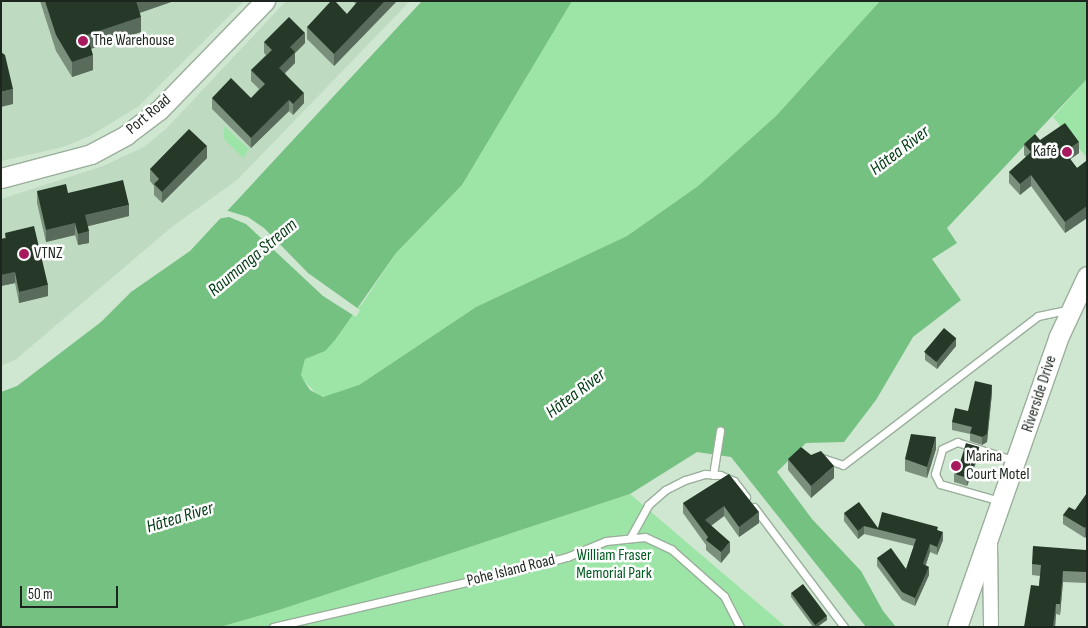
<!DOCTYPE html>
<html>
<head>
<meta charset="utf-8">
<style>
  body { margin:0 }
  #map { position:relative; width:1088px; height:628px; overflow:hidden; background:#cfe6d1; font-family:"Sofia Sans Condensed",sans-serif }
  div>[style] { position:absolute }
  .built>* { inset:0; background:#bedac1 }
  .green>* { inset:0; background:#9ce5a7 }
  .water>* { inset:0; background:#75c182 }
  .pier>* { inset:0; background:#cfe6d1 }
  .roads { filter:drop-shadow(1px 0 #99af9b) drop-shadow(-1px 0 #99af9b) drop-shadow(0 1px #99af9b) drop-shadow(0 -1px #99af9b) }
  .lane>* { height:7px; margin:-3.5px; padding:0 3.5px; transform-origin:3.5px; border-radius:3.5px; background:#fff }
  .street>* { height:14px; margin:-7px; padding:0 7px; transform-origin:7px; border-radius:7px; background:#fff }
  .secondary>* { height:19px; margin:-9.5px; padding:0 9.5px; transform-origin:9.5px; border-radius:9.5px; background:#fff }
  .wall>* { inset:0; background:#7a8f7c }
  .shaded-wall>* { inset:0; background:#596c5b }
  .building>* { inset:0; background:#263828; transform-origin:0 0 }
  .dots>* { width:14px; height:14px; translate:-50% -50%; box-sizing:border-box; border:2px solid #fff; border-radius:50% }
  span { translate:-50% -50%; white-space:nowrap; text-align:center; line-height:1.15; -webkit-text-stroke:5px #fff; paint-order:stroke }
  .poi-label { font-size:16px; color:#1d261e }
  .left { translate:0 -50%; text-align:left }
  .right { translate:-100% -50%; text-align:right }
  .street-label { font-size:16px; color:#1d261e }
  .park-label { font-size:16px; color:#005a20 }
  .water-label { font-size:18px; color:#003b12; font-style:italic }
  .frame { position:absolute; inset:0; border:2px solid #1d261e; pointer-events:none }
  .scale { position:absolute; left:20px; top:586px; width:98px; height:22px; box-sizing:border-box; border:2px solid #1d261e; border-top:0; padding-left:6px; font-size:15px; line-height:18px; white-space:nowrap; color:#1d261e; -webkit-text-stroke:4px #fff; paint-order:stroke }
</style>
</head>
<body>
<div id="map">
  <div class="built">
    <i style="clip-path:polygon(1px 1px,244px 1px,139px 106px,90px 136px,63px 147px,1px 161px)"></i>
    <i style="clip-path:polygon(286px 1px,410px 1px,237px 180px,173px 226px,15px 360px,1px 366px,1px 199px,103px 166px,144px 147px,166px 129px)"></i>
  </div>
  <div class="green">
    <i style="clip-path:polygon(572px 1px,880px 1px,776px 116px,698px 186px,627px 236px,476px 307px,359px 385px,329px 397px,319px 396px,304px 381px,301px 375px,305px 359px,362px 304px,396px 253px,462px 185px)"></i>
    <i style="clip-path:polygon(1087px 79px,1087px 158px,1053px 117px)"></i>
    <i style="clip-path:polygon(224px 126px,249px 149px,243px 158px,224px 139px)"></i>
    <i style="clip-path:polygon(630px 494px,786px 627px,220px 627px,279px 610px)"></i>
  </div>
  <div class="water">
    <i style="clip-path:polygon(422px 1px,572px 1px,462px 185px,396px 253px,335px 340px,325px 351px,305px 359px,301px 375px,304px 381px,310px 390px,323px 397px,359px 385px,476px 307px,627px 236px,698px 186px,776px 116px,880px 1px,1087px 1px,1087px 79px,947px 228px,957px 243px,932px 259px,961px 300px,913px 337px,876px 400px,844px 442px,806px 443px,777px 472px,812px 519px,861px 571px,883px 611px,896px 627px,866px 627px,731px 457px,697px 452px,630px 494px,279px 610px,220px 627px,1px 627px,1px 392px,17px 386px,101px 322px,131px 292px,190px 251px)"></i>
  </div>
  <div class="pier">
    <i style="clip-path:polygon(225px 210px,248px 217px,264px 228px,308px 273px,360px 310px,356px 317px,323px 296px,246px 224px,229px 217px,217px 219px)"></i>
  </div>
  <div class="roads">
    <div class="lane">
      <i style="left:819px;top:457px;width:25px;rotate:18deg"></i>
      <i style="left:843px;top:465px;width:245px;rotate:-37.4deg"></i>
      <i style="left:1038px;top:316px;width:33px;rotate:-12deg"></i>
      <i style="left:713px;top:475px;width:45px;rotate:-81deg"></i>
      <i style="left:1000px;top:501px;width:62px;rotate:-164.2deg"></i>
      <i style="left:940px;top:484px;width:11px;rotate:-117deg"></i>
      <i style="left:935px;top:474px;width:26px;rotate:-74deg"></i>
      <i style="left:942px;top:449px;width:17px;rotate:-25deg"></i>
      <i style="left:957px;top:442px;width:61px;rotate:18.1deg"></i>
      <i style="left:754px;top:507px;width:150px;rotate:53.1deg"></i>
      <i style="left:630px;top:538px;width:38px;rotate:-61deg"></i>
      <i style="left:648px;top:505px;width:23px;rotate:-41deg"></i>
      <i style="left:665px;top:490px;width:22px;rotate:-27deg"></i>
      <i style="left:685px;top:480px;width:21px;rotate:-17deg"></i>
      <i style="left:705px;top:474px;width:15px;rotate:4deg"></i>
      <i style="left:720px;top:475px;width:15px;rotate:23deg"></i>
      <i style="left:734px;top:481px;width:20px;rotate:53deg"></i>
      <i style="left:273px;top:627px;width:247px;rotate:-13.1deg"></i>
      <i style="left:514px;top:571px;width:55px;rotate:-14.8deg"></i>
      <i style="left:567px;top:557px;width:42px;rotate:-22.3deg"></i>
      <i style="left:606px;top:541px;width:39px;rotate:-6deg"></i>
      <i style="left:645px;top:537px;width:29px;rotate:25deg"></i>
      <i style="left:671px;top:549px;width:71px;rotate:41.6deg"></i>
      <i style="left:724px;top:596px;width:35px;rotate:63deg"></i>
    </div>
    <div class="street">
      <i style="left:990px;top:543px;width:84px;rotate:89.3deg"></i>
    </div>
    <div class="secondary">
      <i style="left:1px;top:178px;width:93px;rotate:-14.9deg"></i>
      <i style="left:91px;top:154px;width:40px;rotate:-28deg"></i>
      <i style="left:126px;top:135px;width:41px;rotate:-37.1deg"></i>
      <i style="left:159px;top:110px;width:152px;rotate:-45.8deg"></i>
      <i style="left:957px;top:627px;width:308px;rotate:-70.7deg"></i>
      <i style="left:1059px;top:336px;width:66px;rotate:-65deg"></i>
    </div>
  </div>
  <div class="wall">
    <i style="clip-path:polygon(40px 1px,174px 1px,140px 13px,141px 32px,91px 49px,93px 70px,72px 77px,56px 51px)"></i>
    <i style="clip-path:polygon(353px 1px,397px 1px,334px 66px,307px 39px,307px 27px,347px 14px,356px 4px)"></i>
    <i style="clip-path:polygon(264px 42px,305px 43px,295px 53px,295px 63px,285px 73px,304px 103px,293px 115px,289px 111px,251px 148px,212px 109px,212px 98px,251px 98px,259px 89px,251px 81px,251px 70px,266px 55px,264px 53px)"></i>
    <i style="clip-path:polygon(1040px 140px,1079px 153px,1070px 159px,1077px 168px,1087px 163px,1087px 218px,1065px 233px,1031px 186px,1020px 195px,1009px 183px,1009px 172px,1026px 157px,1024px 155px,1024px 144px)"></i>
    <i style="clip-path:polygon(207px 158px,162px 203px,154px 195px,154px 186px,150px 181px,150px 169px)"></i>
    <i style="clip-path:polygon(37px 191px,68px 193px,129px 216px,88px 226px,89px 243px,78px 245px,75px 235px,46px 242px,37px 203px)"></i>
    <i style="clip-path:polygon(5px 233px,48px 296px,19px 303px,15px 283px,1px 286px,1px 239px,5px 238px)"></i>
    <i style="clip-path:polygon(956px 346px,937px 369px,925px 360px,925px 352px)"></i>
    <i style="clip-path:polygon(992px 393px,987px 442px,982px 445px,970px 441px,970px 434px,952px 430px,952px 422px,968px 411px)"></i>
    <i style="clip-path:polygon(936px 449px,927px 478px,905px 471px,905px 459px)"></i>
    <i style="clip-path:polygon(979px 455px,967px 486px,954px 482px,954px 474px)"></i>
    <i style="clip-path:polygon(788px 459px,834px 478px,811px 498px,788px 470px)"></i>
    <i style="clip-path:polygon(729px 474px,759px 523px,739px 537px,724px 516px,711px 526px,730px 552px,721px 563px,706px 550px,706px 545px,683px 513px,683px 503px)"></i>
    <i style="clip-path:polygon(1087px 493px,1085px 538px,1063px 524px,1063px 515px,1075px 510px)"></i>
    <i style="clip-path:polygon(844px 513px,878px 528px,938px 530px,943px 540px,937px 555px,930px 552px,926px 565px,929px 575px,915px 606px,902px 600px,877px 566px,877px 558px,906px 569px,914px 546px,864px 534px,858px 539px,844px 521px)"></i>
    <i style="clip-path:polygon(1087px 545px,1087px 583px,1063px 582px,1060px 615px,1056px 614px,1055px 627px,1024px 627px,1039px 586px,1040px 576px,1032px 575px,1032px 564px,1086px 550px)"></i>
    <i style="clip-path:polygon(791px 593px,827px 620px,817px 627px,813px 627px,791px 597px)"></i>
  </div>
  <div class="shaded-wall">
    <i style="clip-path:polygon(136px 1px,174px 1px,136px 14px)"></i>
    <i style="clip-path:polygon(385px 1px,397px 1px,334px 66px,334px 54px)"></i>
    <i style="clip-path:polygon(141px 17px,141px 32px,87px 50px,87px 35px)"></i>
    <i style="clip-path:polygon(305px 33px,305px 43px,295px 53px,295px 63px,279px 79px,279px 68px,290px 47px)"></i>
    <i style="clip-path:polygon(93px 55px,93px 70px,72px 77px,72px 62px)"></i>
    <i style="clip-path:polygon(13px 89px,13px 104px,1px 107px,1px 92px)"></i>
    <i style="clip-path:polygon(304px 93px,304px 103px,293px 115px,293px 104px)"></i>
    <i style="clip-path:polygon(289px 100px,289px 111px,251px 148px,251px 138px)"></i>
    <i style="clip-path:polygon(1079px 142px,1079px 153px,1065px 163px,1065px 152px)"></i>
    <i style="clip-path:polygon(207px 146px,207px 158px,162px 203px,162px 192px)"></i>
    <i style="clip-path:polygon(1031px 175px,1031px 186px,1020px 195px,1020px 184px)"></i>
    <i style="clip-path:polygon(129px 205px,129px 216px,85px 227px,85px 215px)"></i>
    <i style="clip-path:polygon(1087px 206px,1087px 218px,1065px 233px,1065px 222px)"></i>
    <i style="clip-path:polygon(75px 223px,75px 235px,46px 242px,46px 230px)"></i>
    <i style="clip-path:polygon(89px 231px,89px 243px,78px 245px,78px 234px)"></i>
    <i style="clip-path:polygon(15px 272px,15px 283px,1px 286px,1px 275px)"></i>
    <i style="clip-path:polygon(48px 285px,48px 296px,19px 303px,19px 292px)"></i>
    <i style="clip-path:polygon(956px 338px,956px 346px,937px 369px,937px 361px)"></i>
    <i style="clip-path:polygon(992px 385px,992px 393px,987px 442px,982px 445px,982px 437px)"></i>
    <i style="clip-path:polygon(936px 437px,936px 449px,927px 478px,927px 467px)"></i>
    <i style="clip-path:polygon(979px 447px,979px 455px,967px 486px,967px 478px)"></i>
    <i style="clip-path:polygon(834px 466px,834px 478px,811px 498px,811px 486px)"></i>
    <i style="clip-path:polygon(724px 506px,724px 516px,705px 530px,705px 520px)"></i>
    <i style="clip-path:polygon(759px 512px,759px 523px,739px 537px,739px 527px)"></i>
    <i style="clip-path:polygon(864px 526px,864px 534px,858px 539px,858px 531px)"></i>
    <i style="clip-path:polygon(1087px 526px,1087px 535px,1085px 538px,1085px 528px)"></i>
    <i style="clip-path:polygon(943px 532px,943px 540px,937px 555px,937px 547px)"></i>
    <i style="clip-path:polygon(730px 542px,730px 552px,721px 563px,721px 552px)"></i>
    <i style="clip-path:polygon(930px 544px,930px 552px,923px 572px,923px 564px)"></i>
    <i style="clip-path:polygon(929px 567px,929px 575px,915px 606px,915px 598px)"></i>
    <i style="clip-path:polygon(1063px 571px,1063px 582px,1060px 615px,1060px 604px)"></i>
    <i style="clip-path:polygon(1056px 604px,1056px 614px,1055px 627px,1053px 627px)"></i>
    <i style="clip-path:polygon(827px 616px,827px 620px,817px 627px,815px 627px,815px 625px)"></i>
  </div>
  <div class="building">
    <i style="clip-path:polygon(45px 1px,136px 1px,141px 17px,87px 35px,93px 55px,72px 62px,56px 35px)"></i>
    <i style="clip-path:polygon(331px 1px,335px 1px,347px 14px,358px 1px,385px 1px,334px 54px,307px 27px)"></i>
    <i style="clip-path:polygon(289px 17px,305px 33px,290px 47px,295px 52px,279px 68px,304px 93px,293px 104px,289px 100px,251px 138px,212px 98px,231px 78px,251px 98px,265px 84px,251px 70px,272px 50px,264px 42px)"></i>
    <i style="clip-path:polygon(1px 52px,5px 55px,13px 89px,1px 92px)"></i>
    <i style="clip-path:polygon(1065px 123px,1079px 142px,1065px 152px,1077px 168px,1086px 161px,1087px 163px,1087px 206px,1065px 222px,1031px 175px,1020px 184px,1009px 172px,1031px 152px,1024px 144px,1035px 134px,1040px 140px)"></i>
    <i style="clip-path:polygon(189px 129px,207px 146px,162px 192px,154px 184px,159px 179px,150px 169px)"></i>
    <i style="clip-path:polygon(123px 180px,129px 205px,85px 215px,89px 231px,78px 234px,75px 223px,46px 230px,37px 191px,66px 184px,68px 193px)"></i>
    <i style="clip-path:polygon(34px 226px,48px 285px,19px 292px,15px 272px,1px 275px,1px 239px,6px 238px,5px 233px)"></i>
    <i style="left:944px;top:328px;width:16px;height:31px;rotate:40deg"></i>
    <i style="clip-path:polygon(975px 381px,992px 385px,987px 434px,982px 437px,970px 433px,972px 427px,952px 422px,955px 408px,968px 411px)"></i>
    <i style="clip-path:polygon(911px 434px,936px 437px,927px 467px,905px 459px)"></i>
    <i style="left:966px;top:443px;width:14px;height:33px;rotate:17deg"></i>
    <i style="clip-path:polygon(801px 447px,811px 455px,821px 451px,834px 466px,811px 486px,788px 459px)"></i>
    <i style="clip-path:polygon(729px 474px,759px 512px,739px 527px,724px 506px,705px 520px,730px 542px,721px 552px,706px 540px,708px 537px,683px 503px)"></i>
    <i style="clip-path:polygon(1087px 493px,1087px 526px,1085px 528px,1063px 515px,1069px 507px,1075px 510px)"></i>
    <i style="clip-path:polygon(859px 502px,878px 528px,882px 512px,938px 527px,937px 530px,943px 532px,937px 547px,930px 544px,923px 564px,929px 567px,915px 598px,902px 592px,877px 558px,891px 548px,906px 569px,916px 539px,864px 526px,858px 531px,844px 513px)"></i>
    <i style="clip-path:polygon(1086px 545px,1087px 572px,1063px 571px,1060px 604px,1056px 604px,1053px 627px,1024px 627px,1031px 585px,1039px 586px,1041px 565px,1032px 564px,1033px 546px,1086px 550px)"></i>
    <i style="left:803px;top:584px;width:40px;height:15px;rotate:53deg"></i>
  </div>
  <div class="dots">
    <i style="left:83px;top:41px;background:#a71b5e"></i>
    <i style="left:1067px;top:152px;background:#a71b5e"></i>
    <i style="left:24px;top:254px;background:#a71b5e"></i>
    <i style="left:956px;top:466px;background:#a71b5e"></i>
  </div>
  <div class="poi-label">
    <span class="left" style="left:93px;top:41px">The Warehouse</span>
    <span class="right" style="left:1057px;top:152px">Kafé</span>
    <span class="left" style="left:34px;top:254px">VTNZ</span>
    <span class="left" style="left:966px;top:466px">Marina<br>Court Motel</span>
  </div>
  <div class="street-label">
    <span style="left:149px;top:115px;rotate:-40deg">Port Road</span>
    <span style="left:1040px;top:394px;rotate:-72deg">Riverside Drive</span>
    <span style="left:511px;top:571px;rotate:-14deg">Pohe Island Road</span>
  </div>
  <div class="park-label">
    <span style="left:614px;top:565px">William Fraser<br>Memorial Park</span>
  </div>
  <div class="water-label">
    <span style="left:900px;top:151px;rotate:-37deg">Hātea River</span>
    <span style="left:253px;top:258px;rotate:-40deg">Raumanga Stream</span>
    <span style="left:576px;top:394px;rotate:-37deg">Hātea River</span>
    <span style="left:180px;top:518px;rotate:-17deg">Hātea River</span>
  </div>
  <div class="frame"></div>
  <div class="scale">50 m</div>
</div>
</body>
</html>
